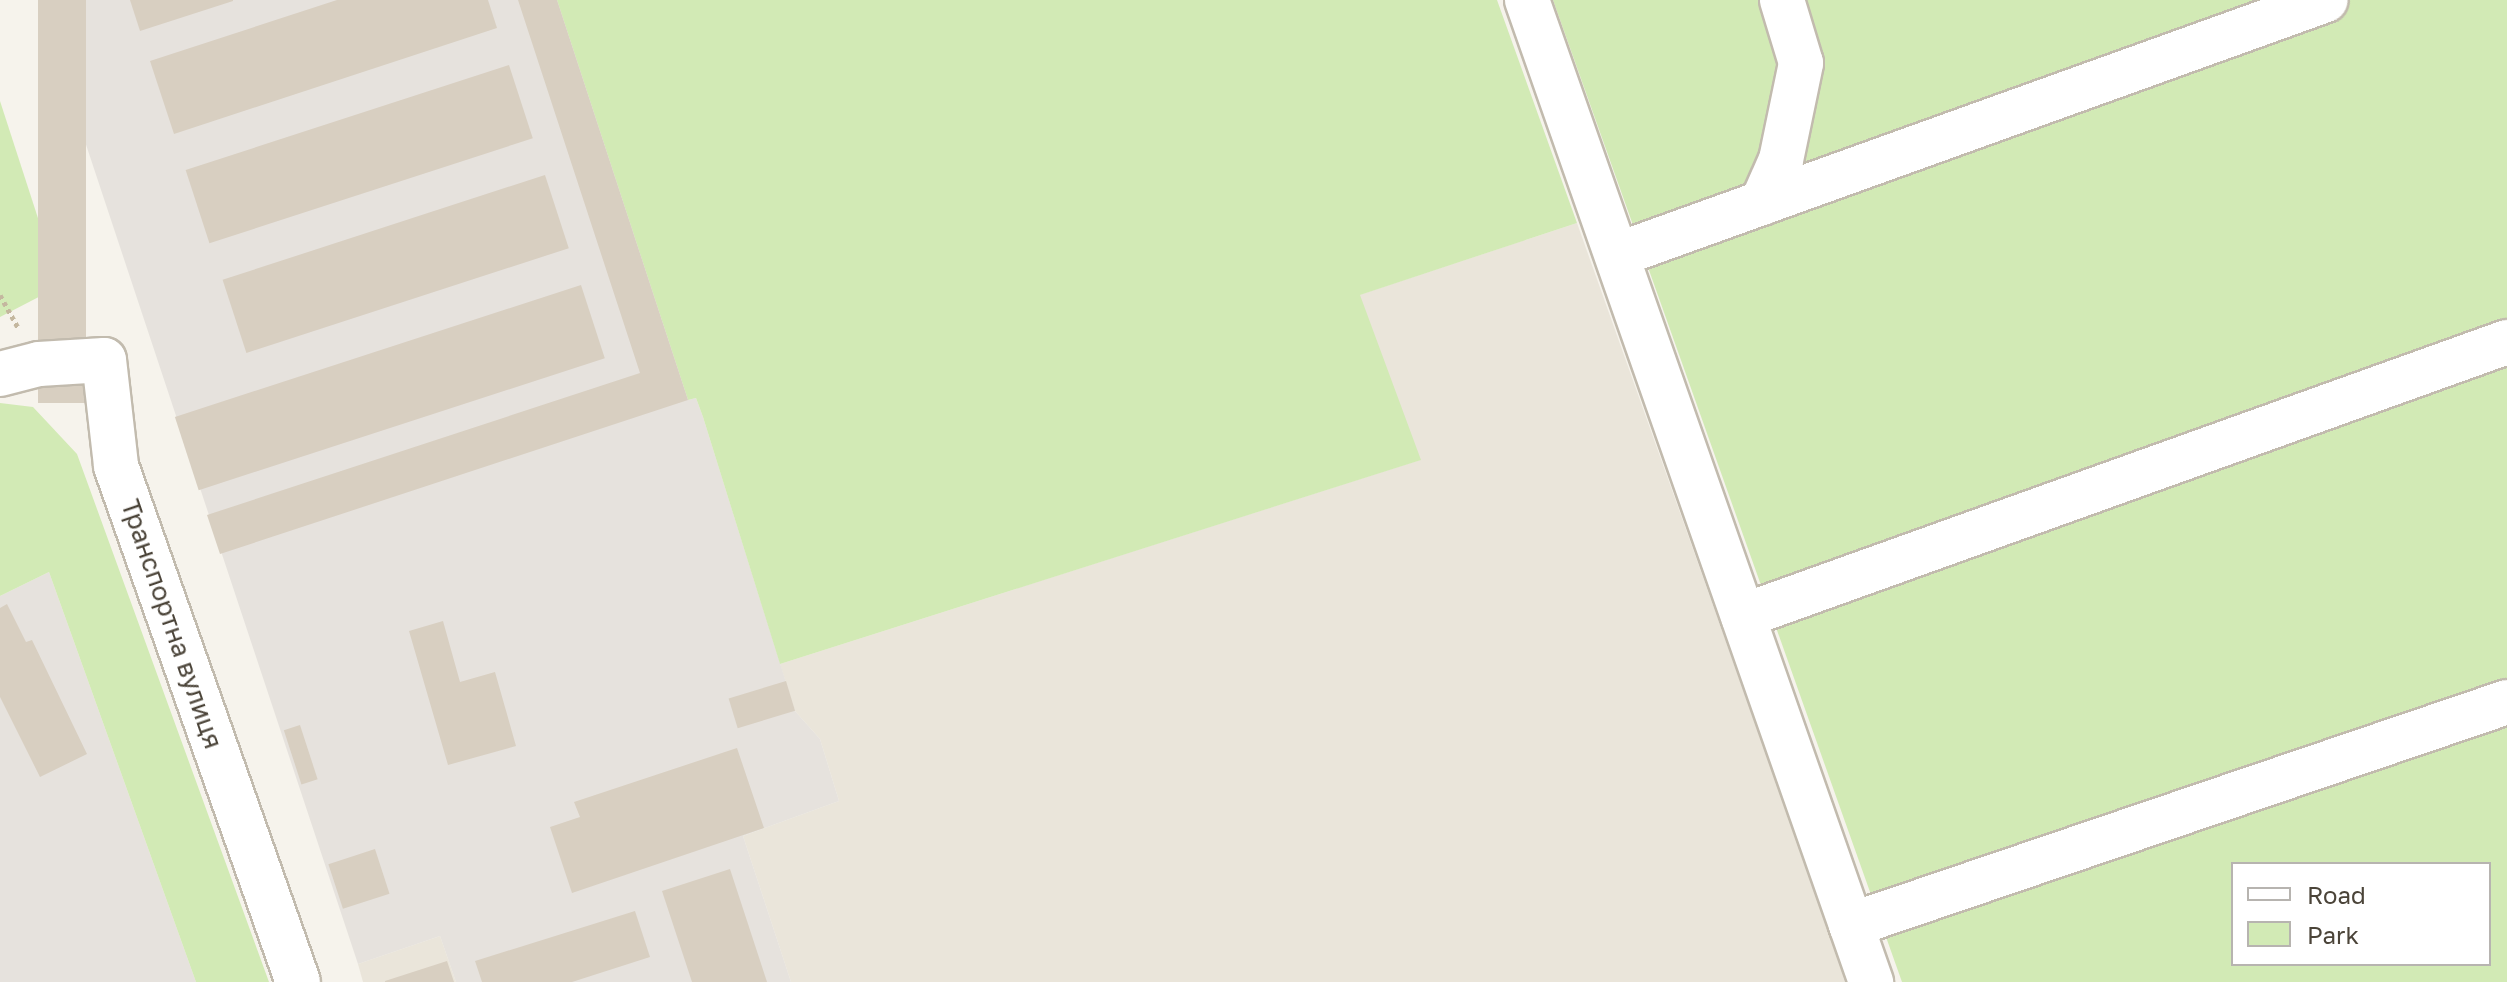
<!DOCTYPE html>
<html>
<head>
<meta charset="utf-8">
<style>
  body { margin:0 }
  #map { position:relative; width:2507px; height:982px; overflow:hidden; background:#f6f3ec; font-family:"Golos Text",sans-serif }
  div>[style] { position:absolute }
  .residential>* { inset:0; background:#eae5da }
  .industrial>* { inset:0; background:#e6e2dd }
  .green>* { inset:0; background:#d2eab5 }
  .building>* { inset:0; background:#d8cfc1; transform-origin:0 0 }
  .path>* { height:5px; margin-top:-2.5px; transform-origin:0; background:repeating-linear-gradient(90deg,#c4b79f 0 4px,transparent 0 8px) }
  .roads { filter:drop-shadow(2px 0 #c2bbae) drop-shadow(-2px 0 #c2bbae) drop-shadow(0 2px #c2bbae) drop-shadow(0 -2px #c2bbae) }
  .minor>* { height:44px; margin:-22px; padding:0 22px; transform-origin:22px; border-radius:22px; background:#fff }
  span { translate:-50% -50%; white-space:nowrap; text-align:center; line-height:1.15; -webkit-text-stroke:8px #fff; paint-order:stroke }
  .street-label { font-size:26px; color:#4b4439 }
  .legend { position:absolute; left:2231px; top:862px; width:260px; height:104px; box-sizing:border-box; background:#fff; border:2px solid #b7b4b0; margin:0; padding:10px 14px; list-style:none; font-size:24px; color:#4b4439 }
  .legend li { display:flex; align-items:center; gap:16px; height:40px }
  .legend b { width:40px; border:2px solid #b7b4b0 }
</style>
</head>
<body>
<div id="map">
  <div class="residential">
    <i style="clip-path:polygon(1577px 223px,1847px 982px,791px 982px,743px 836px,839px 801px,820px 739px,795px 711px,780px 664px,1420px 460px,1359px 295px)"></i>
    <i style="clip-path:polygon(440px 936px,456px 982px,363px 982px,358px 964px)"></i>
  </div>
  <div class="industrial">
    <i style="clip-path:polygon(38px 0,557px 0,688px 400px,696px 398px,703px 417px,795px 711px,820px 739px,839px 801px,743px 836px,791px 982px,456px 982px,440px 936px,358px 964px)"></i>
    <i style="clip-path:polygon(49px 572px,196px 982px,0 982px,0 596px)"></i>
  </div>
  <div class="green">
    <i style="clip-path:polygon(557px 0,1497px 0,1577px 223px,1360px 295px,1421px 460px,780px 664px,703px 417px,696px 398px,688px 400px)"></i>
    <i style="clip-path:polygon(evenodd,1553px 0,2507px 0,2507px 982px,1902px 982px,1553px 0,2233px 864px,2489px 864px,2489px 964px,2233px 964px,2233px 864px)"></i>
    <i style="clip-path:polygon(0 101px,60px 286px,0 317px)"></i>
    <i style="clip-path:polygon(0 403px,33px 407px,77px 454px,269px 982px,196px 982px,49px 572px,0 596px)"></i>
  </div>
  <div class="building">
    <i style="left:38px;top:0;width:48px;height:403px"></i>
    <i style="clip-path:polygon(130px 0,233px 0,233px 1px,140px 31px)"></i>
    <i style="clip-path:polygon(337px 0,488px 0,497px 28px,174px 134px,150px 61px)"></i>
    <i style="clip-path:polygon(518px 0,557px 0,688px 400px,220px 554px,207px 515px,640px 373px)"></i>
    <i style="left:509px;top:65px;width:77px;height:340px;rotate:72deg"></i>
    <i style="left:545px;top:175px;width:77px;height:339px;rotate:72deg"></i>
    <i style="left:581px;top:285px;width:77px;height:427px;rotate:72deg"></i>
    <i style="clip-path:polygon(7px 604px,26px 642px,32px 640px,87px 754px,40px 777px,0 697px,0 608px)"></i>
    <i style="clip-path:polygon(443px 621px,460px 682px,495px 672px,516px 746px,448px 765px,409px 631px)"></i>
    <i style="left:786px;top:681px;width:31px;height:60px;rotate:73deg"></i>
    <i style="left:300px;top:725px;width:57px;height:17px;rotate:72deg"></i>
    <i style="clip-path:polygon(737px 748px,764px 828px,572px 893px,550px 827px,580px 817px,574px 802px)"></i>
    <i style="left:375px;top:849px;width:47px;height:49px;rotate:72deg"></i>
    <i style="clip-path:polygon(730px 869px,767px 982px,692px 982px,662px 891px)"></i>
    <i style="clip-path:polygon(635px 911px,650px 957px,572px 982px,482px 982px,475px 961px)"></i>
    <i style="clip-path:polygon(447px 961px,454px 982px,385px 982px,385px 981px)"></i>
  </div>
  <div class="path">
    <i style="left:0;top:295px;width:39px;rotate:61deg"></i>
  </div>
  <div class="roads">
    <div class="minor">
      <i style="left:1527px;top:0;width:1041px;rotate:70.69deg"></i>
      <i style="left:1762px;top:203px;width:47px;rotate:-66.2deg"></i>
      <i style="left:1781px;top:160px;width:99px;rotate:-78.3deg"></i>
      <i style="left:1801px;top:63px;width:66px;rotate:-106.8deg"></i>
      <i style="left:1617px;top:255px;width:753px;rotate:-19.78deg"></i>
      <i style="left:0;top:374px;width:40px;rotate:-14.4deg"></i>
      <i style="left:39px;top:364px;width:65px;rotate:-3.5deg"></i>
      <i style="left:104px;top:360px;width:107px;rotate:83.5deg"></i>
      <i style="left:116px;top:466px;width:547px;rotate:70.57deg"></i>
      <i style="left:1743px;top:616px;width:812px;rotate:-19.73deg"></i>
      <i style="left:1851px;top:925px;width:693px;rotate:-18.77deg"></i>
    </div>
  </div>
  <div class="street-label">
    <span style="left:172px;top:624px;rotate:71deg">Транспортна вулиця</span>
  </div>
  <ul class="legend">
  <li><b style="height:10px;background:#fff"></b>Road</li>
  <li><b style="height:22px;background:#d2eab5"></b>Park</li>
  </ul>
</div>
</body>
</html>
